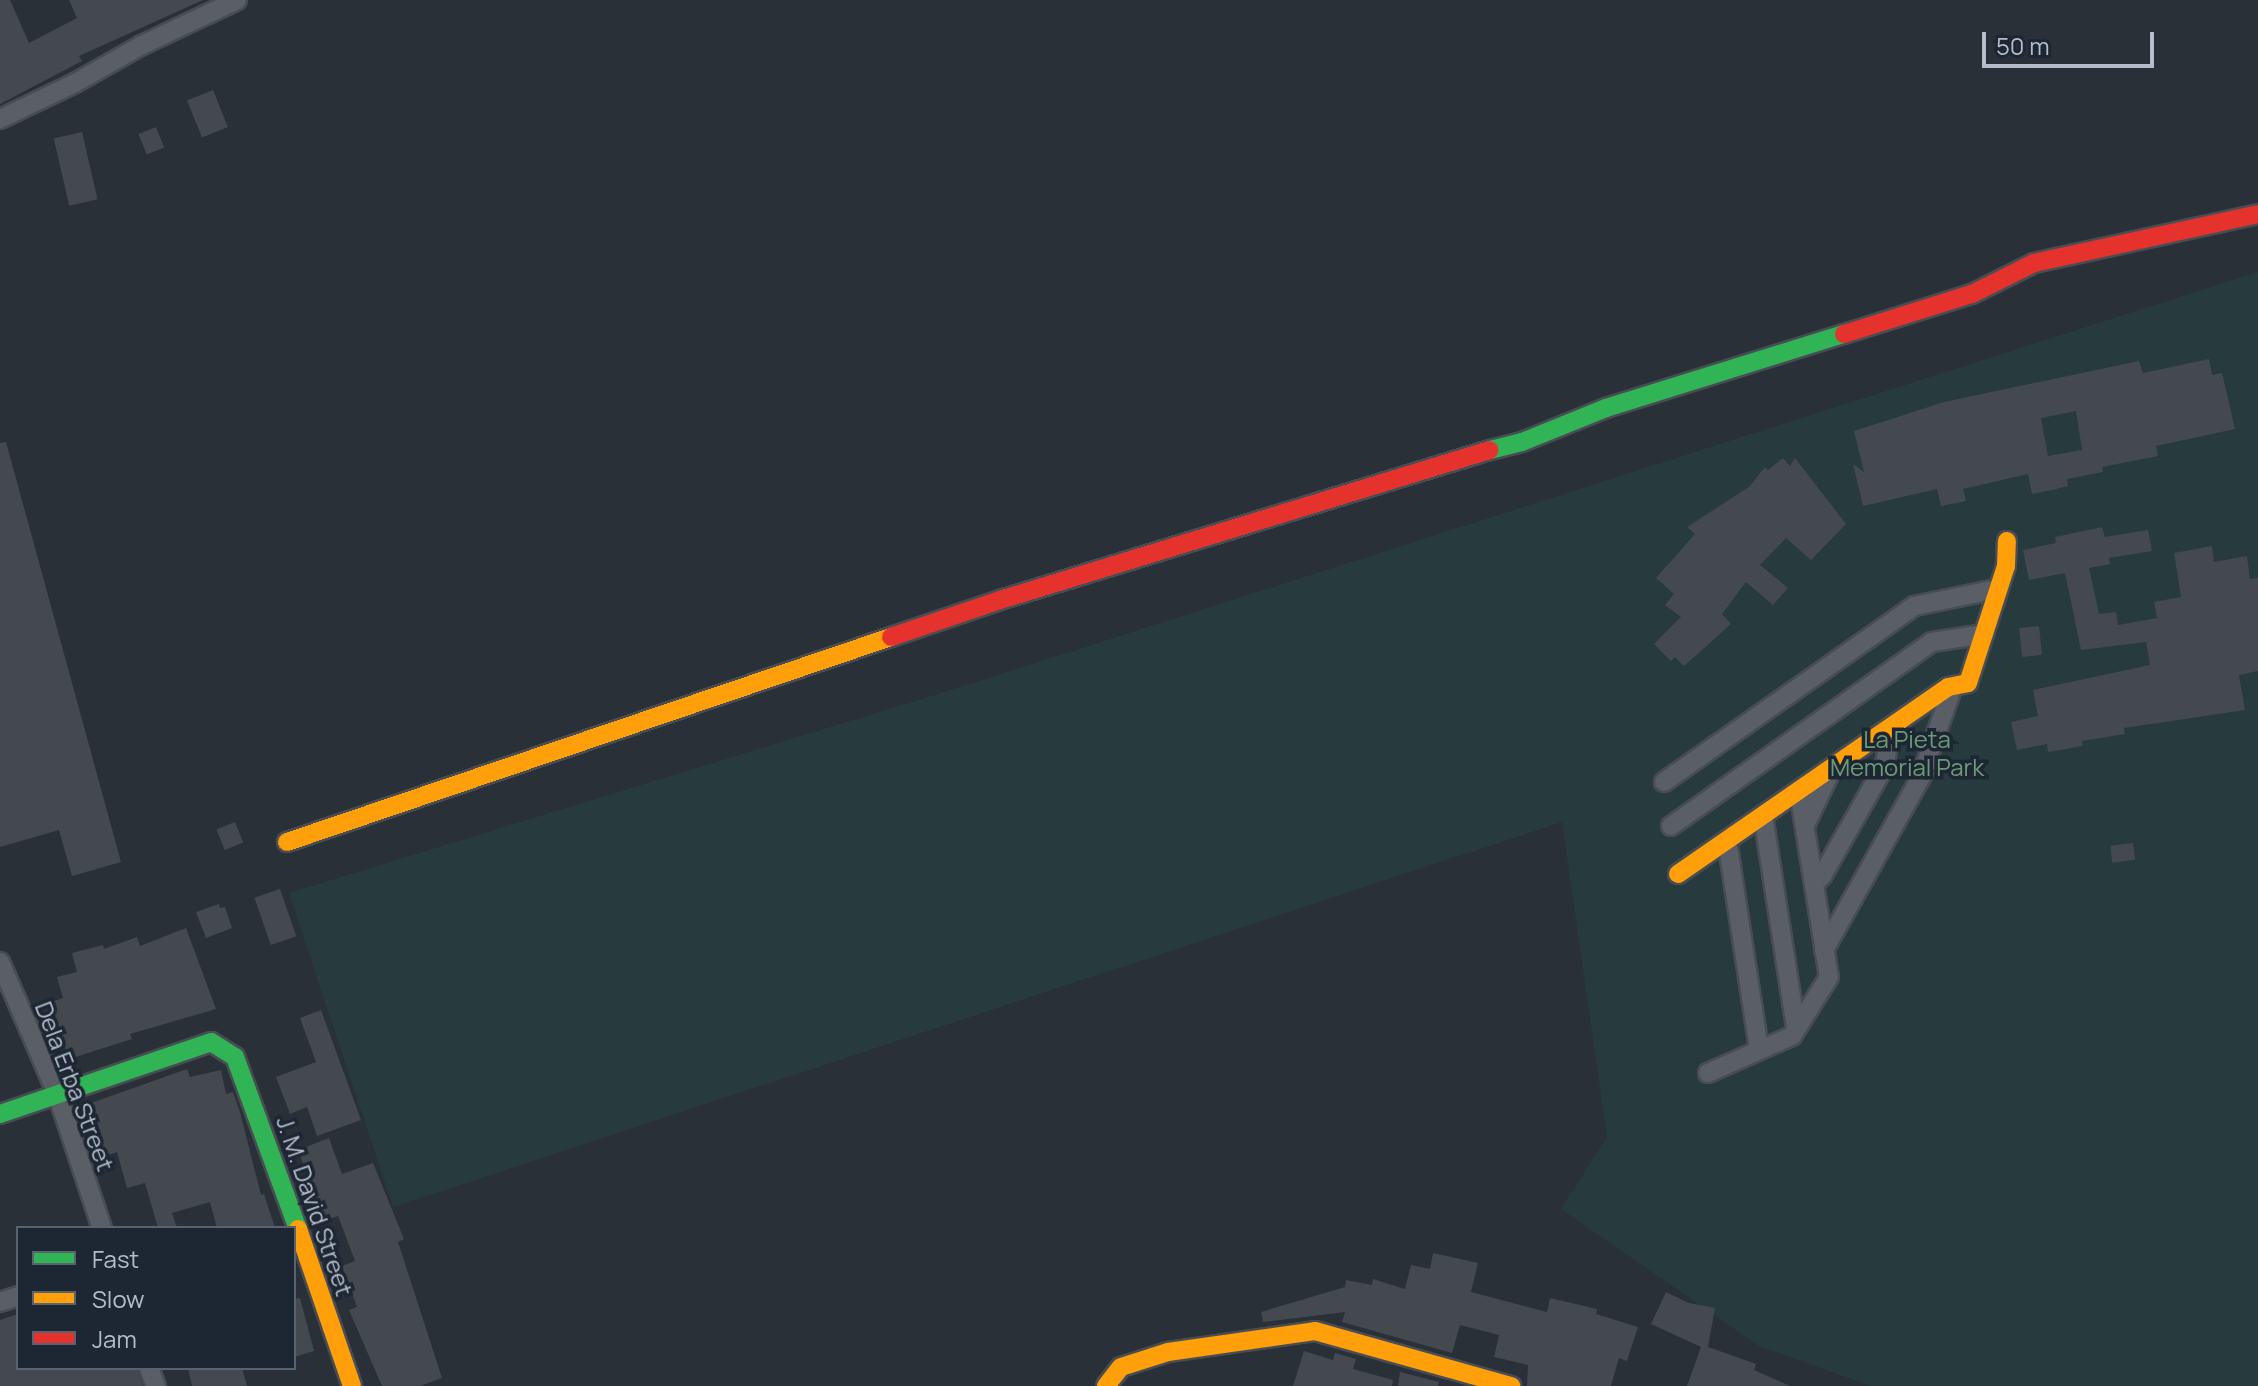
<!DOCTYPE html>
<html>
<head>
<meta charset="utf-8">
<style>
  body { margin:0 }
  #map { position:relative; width:2258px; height:1386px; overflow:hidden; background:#2a3038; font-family:Manrope,sans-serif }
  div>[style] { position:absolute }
  .green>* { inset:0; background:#273a3e }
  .building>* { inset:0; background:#444950; transform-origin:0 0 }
  .roads { filter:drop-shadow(2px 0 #484c53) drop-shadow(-2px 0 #484c53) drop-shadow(0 2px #484c53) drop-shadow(0 -2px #484c53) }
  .street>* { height:18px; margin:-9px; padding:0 9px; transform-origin:9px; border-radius:9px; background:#5a5e66 }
  .fast>* { height:18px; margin:-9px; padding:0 9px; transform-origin:9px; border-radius:9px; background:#30b455 }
  .slow>* { height:18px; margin:-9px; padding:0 9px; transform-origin:9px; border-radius:9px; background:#ff9f0a }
  .jam>* { height:18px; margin:-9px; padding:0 9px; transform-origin:9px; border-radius:9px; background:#e5322d }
  span { translate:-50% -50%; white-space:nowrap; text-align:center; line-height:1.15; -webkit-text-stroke:7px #1d2633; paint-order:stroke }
  .park-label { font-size:24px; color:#6b9a76 }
  .street-label { font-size:24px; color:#b4bcc9 }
  .legend { position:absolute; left:16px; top:1226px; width:280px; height:144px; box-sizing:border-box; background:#1d2633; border:2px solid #59626f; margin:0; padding:10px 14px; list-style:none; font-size:24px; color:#b4bcc9 }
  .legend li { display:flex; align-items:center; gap:16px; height:40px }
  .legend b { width:40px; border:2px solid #59626f }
  .scale { position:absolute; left:1982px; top:32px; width:172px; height:36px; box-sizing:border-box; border:4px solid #b4bcc9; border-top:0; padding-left:10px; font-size:24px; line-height:28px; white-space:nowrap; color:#b4bcc9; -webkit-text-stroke:6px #1d2633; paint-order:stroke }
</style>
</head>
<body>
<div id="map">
  <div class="green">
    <i style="clip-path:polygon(2258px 272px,2258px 1386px,1871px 1386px,1759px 1346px,1561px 1209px,1607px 1137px,1562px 822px,393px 1207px,289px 893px,951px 690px)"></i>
  </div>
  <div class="building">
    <i style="clip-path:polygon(0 0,10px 0,29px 43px,77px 18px,69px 0,203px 0,79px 56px,82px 61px,0 104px)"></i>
    <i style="left:213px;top:90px;width:40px;height:28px;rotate:68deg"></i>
    <i style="left:156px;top:127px;width:22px;height:19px;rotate:68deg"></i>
    <i style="left:82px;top:132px;width:69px;height:29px;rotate:77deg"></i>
    <i style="clip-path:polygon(evenodd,2209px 359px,2212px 375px,2222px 373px,2235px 429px,2156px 446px,2158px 456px,2102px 467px,2103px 472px,2067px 479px,2068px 486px,2052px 490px,2032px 494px,2028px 474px,1963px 489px,1966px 501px,1941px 506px,1937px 489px,1863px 506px,1853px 464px,1864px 472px,1854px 431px,1944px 402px,2139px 361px,2143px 373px,2209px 359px,2076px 411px,2082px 450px,2048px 456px,2041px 418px,2076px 411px)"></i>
    <i style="clip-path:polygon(6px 442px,121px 862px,72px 876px,59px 830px,0 847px,0 443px)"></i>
    <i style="clip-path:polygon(1783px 458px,1790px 466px,1795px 458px,1846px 524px,1811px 560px,1786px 538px,1760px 565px,1788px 588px,1773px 605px,1746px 582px,1722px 614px,1731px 624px,1684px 666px,1675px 657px,1671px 661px,1654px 644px,1681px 617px,1665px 605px,1674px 594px,1656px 578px,1695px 534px,1687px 527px,1749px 487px,1765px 467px,1768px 470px)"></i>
    <i style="clip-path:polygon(2102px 527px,2105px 537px,2148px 530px,2152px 551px,2109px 558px,2110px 564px,2089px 568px,2099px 614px,2116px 612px,2118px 625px,2157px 618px,2154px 602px,2181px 597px,2174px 553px,2212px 546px,2214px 562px,2247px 556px,2250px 579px,2258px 578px,2258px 671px,2239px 675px,2245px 710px,2124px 728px,2125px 734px,2082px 741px,2083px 746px,2048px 752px,2047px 744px,2017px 750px,2011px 722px,2038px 716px,2033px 690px,2150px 665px,2146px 642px,2081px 650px,2065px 573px,2029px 580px,2023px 550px,2056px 543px,2055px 537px)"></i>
    <i style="left:2039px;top:626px;width:29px;height:20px;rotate:84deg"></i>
    <i style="left:235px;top:822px;width:22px;height:20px;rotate:68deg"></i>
    <i style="left:2133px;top:843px;width:17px;height:23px;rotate:83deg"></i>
    <i style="left:280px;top:889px;width:50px;height:27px;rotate:71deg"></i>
    <i style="clip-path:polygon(219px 904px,220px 908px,225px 907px,232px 928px,206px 938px,196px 912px)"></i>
    <i style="clip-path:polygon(186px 928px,216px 1009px,130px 1034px,132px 1039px,69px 1059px,51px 1002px,63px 998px,57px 977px,77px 972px,72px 953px,103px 945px,104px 949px,137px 937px,140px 946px)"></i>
    <i style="clip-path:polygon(321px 1010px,361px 1120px,317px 1136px,307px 1107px,290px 1114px,276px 1077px,316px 1062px,300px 1018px)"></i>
    <i style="clip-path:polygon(187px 1069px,190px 1077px,221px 1070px,226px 1094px,233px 1092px,240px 1112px,261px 1195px,264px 1194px,275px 1228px,217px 1228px,210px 1202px,172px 1213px,177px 1228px,158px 1228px,145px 1183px,127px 1188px,117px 1152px,98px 1158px,93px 1138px,100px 1136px,91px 1103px)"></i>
    <i style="clip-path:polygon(329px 1138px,342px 1174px,373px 1163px,404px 1239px,398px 1242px,442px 1378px,420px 1386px,382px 1386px,349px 1310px,357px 1307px,342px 1266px,355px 1261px,338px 1216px,324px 1221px,298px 1150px)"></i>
    <i style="clip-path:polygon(1433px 1253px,1478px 1263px,1471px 1292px,1547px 1312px,1550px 1298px,1597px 1309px,1596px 1314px,1638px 1327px,1627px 1361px,1619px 1358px,1611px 1386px,1527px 1386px,1528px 1365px,1494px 1357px,1499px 1335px,1460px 1325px,1452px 1353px,1342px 1322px,1345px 1312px,1263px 1322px,1261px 1312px,1345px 1287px,1346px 1280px,1372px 1285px,1373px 1279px,1405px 1289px,1411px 1265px,1430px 1269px)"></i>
    <i style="clip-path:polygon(1666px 1292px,1689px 1303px,1715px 1308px,1708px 1347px,1756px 1364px,1754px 1370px,1790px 1386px,1687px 1386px,1701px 1347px,1651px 1324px)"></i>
    <i style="clip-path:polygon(300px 1298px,314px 1351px,294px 1357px,294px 1299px)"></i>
    <i style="clip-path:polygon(18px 1314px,18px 1368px,137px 1368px,143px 1386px,0 1386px,0 1320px)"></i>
    <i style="clip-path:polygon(1304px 1351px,1333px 1360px,1335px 1353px,1356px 1359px,1353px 1369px,1393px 1380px,1392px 1386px,1293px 1386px)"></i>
    <i style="clip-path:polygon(188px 1368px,242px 1368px,247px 1386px,192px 1386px)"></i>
    <i style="clip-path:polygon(1400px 1372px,1439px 1382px,1438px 1386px,1398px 1386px)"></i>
  </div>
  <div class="roads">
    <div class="street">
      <i style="left:0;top:119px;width:83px;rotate:-25.6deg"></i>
      <i style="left:75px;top:83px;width:77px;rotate:-29.6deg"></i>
      <i style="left:142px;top:45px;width:105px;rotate:-25.3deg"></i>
      <i style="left:1664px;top:782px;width:306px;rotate:-35.1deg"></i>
      <i style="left:1914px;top:606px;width:85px;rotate:-11.6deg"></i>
      <i style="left:1763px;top:815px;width:216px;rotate:81.2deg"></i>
      <i style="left:1805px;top:825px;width:62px;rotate:-64.3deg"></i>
      <i style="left:1671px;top:826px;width:319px;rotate:-35.2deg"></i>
      <i style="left:1932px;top:642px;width:53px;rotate:-8.7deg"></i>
      <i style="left:1727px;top:840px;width:212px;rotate:81.3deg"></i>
      <i style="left:1814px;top:883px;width:11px;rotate:-41deg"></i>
      <i style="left:1822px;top:876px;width:128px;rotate:-60.4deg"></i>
      <i style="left:1885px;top:765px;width:37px;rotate:-82deg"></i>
      <i style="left:1824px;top:950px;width:198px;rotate:-60.7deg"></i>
      <i style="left:1921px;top:777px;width:96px;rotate:-70.6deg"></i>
      <i style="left:0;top:962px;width:146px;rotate:66.6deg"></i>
      <i style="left:58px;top:1096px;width:139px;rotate:71.6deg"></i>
      <i style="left:1708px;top:1073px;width:92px;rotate:-23.8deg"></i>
      <i style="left:1792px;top:1036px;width:70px;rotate:-57.9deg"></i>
      <i style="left:1829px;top:977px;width:188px;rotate:-99.2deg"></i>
      <i style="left:0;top:1302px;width:19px;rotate:-18deg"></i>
      <i style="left:149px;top:1368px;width:19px;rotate:69deg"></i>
    </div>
    <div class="fast">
      <i style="left:1490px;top:450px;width:33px;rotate:-14deg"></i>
      <i style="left:1522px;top:442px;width:91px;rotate:-22deg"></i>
      <i style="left:1606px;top:408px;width:249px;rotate:-17.3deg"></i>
      <i style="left:0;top:1114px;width:223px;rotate:-18.8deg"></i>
      <i style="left:211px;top:1042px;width:28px;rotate:32deg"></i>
      <i style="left:235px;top:1057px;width:183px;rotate:69.9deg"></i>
    </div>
    <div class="slow">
      <i style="left:287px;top:842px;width:638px;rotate:-18.75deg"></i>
      <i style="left:1678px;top:874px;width:328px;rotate:-34.7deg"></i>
      <i style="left:1948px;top:687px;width:20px;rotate:-11deg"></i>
      <i style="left:1968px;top:683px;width:123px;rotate:-72deg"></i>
      <i style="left:2006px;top:566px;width:25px;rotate:-88deg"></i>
      <i style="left:298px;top:1229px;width:166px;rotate:71deg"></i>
      <i style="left:1106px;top:1386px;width:24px;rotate:-52deg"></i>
      <i style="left:1121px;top:1367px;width:49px;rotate:-17.7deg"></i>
      <i style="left:1168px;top:1352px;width:148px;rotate:-8.1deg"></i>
      <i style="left:1315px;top:1331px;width:204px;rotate:15.7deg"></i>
    </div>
    <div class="jam">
      <i style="left:1844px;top:334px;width:134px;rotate:-17.4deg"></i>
      <i style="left:1972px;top:294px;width:69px;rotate:-26.6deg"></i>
      <i style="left:2034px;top:263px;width:229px;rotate:-12.3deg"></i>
      <i style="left:891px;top:637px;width:115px;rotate:-18.7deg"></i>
      <i style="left:1000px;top:600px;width:512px;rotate:-17.02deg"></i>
    </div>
  </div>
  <div class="park-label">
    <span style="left:1907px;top:753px">La Pieta<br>Memorial Park</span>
  </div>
  <div class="street-label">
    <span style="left:75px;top:1086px;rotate:69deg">Dela Erba Street</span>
    <span style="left:315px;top:1206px;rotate:71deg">J. M. David Street</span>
  </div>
  <ul class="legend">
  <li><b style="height:10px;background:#30b455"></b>Fast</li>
  <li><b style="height:10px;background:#ff9f0a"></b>Slow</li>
  <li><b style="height:10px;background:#e5322d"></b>Jam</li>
  </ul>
  <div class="scale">50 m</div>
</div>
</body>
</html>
